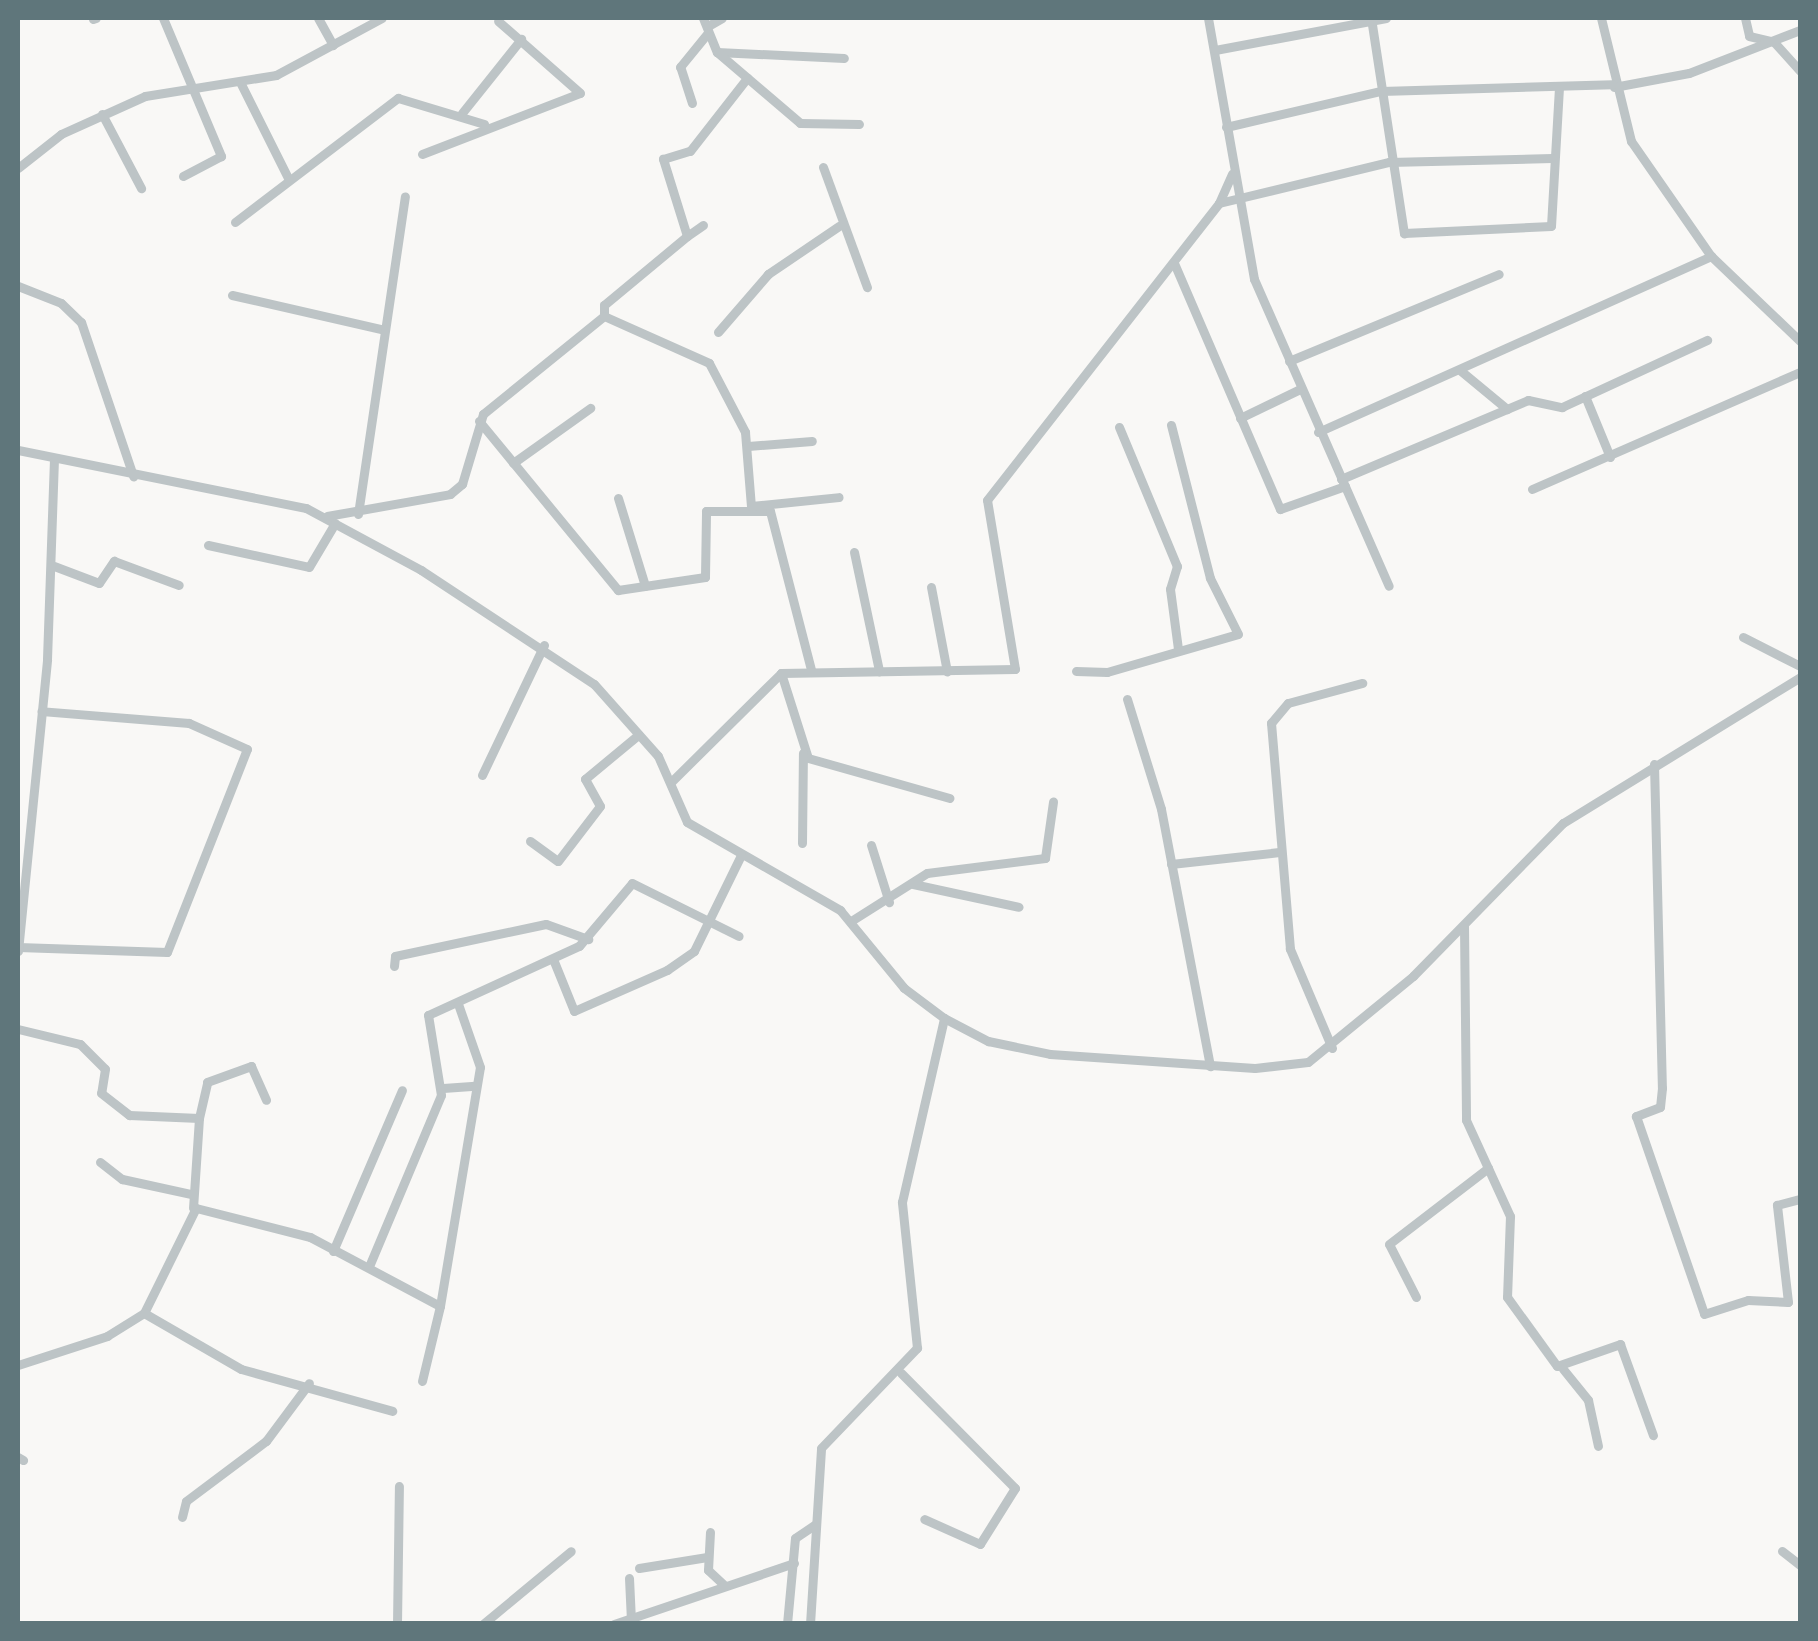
<!DOCTYPE html>
<html>
<head>
<meta charset="utf-8">
<style>
  body { margin:0 }
  #map { position:relative; width:1818px; height:1641px; overflow:hidden; background:#f9f8f6; font-family:"PT Sans Narrow",sans-serif }
  div>[style] { position:absolute }
  .minor>* { height:9px; margin:-4.5px; padding:0 4.5px; transform-origin:4.5px; border-radius:4.5px; background:#bdc4c6 }
  span { translate:-50% -50%; white-space:nowrap; text-align:center; line-height:1.15; -webkit-text-stroke:10px #fff; paint-order:stroke }
  .frame { position:absolute; inset:0; border:20px solid #5f767b; pointer-events:none }
</style>
</head>
<body>
<div id="map">
  <div class="minor">
    <i style="left:163px;top:18px;width:150px;rotate:67.2deg"></i>
    <i style="left:221px;top:156px;width:43px;rotate:152.2deg"></i>
    <i style="left:318px;top:18px;width:31px;rotate:61deg"></i>
    <i style="left:703px;top:18px;width:37px;rotate:68deg"></i>
    <i style="left:717px;top:52px;width:127px;rotate:2.7deg"></i>
    <i style="left:1208px;top:18px;width:265px;rotate:80deg"></i>
    <i style="left:1254px;top:279px;width:335px;rotate:66.3deg"></i>
    <i style="left:1371px;top:18px;width:218px;rotate:81.3deg"></i>
    <i style="left:1404px;top:233px;width:147px;rotate:-2.7deg"></i>
    <i style="left:1551px;top:226px;width:139px;rotate:-86.7deg"></i>
    <i style="left:1601px;top:18px;width:127px;rotate:76.3deg"></i>
    <i style="left:1631px;top:141px;width:140px;rotate:55.2deg"></i>
    <i style="left:1711px;top:256px;width:123px;rotate:43.7deg"></i>
    <i style="left:1745px;top:18px;width:18px;rotate:77deg"></i>
    <i style="left:1749px;top:36px;width:26px;rotate:13deg"></i>
    <i style="left:1774px;top:42px;width:39px;rotate:48deg"></i>
    <i style="left:93px;top:19px;width:3px;rotate:-18deg"></i>
    <i style="left:708px;top:26px;width:16px;rotate:-30deg"></i>
    <i style="left:1215px;top:50px;width:174px;rotate:-10.6deg"></i>
    <i style="left:717px;top:52px;width:109px;rotate:40.5deg"></i>
    <i style="left:800px;top:123px;width:59px;rotate:1deg"></i>
    <i style="left:241px;top:84px;width:107px;rotate:63.4deg"></i>
    <i style="left:1614px;top:87px;width:76px;rotate:-10.6deg"></i>
    <i style="left:1689px;top:73px;width:119px;rotate:-21.2deg"></i>
    <i style="left:692px;top:103px;width:38px;rotate:-108deg"></i>
    <i style="left:680px;top:67px;width:43px;rotate:-50.7deg"></i>
    <i style="left:462px;top:113px;width:95px;rotate:-51.4deg"></i>
    <i style="left:102px;top:114px;width:84px;rotate:62.2deg"></i>
    <i style="left:1226px;top:127px;width:159px;rotate:-13.1deg"></i>
    <i style="left:1381px;top:91px;width:231px;rotate:-1.7deg"></i>
    <i style="left:422px;top:154px;width:169px;rotate:-21.1deg"></i>
    <i style="left:580px;top:93px;width:109px;rotate:-138.7deg"></i>
    <i style="left:823px;top:167px;width:128px;rotate:69.9deg"></i>
    <i style="left:18px;top:168px;width:55px;rotate:-38.3deg"></i>
    <i style="left:61px;top:134px;width:92px;rotate:-24.3deg"></i>
    <i style="left:145px;top:96px;width:133px;rotate:-9.1deg"></i>
    <i style="left:276px;top:75px;width:120px;rotate:-28.3deg"></i>
    <i style="left:1219px;top:203px;width:32px;rotate:-66deg"></i>
    <i style="left:235px;top:222px;width:205px;rotate:-37.3deg"></i>
    <i style="left:398px;top:98px;width:90px;rotate:16.8deg"></i>
    <i style="left:703px;top:225px;width:19px;rotate:145deg"></i>
    <i style="left:687px;top:236px;width:81px;rotate:-107.3deg"></i>
    <i style="left:663px;top:159px;width:28px;rotate:-17deg"></i>
    <i style="left:690px;top:151px;width:93px;rotate:-52deg"></i>
    <i style="left:1174px;top:263px;width:268px;rotate:66.7deg"></i>
    <i style="left:1280px;top:509px;width:69px;rotate:-19.5deg"></i>
    <i style="left:18px;top:286px;width:46px;rotate:21.6deg"></i>
    <i style="left:61px;top:303px;width:28px;rotate:44deg"></i>
    <i style="left:81px;top:322px;width:163px;rotate:71.3deg"></i>
    <i style="left:232px;top:295px;width:153px;rotate:12.9deg"></i>
    <i style="left:604px;top:316px;width:11px;rotate:-90deg"></i>
    <i style="left:604px;top:305px;width:108px;rotate:-39.7deg"></i>
    <i style="left:718px;top:332px;width:77px;rotate:-49.2deg"></i>
    <i style="left:768px;top:274px;width:86px;rotate:-34.1deg"></i>
    <i style="left:1289px;top:361px;width:227px;rotate:-22.5deg"></i>
    <i style="left:1461px;top:371px;width:60px;rotate:39.6deg"></i>
    <i style="left:1585px;top:396px;width:66px;rotate:67.7deg"></i>
    <i style="left:1240px;top:418px;width:67px;rotate:-25.8deg"></i>
    <i style="left:479px;top:421px;width:219px;rotate:50.6deg"></i>
    <i style="left:618px;top:590px;width:88px;rotate:-8.5deg"></i>
    <i style="left:705px;top:577px;width:66px;rotate:-89.1deg"></i>
    <i style="left:706px;top:511px;width:64px"></i>
    <i style="left:770px;top:511px;width:164px;rotate:75.5deg"></i>
    <i style="left:1119px;top:427px;width:151px;rotate:67.4deg"></i>
    <i style="left:1177px;top:566px;width:24px;rotate:107deg"></i>
    <i style="left:1170px;top:589px;width:61px;rotate:82.4deg"></i>
    <i style="left:1318px;top:432px;width:431px;rotate:-24.1deg"></i>
    <i style="left:748px;top:446px;width:64px;rotate:-4.5deg"></i>
    <i style="left:18px;top:450px;width:294px;rotate:11.4deg"></i>
    <i style="left:306px;top:508px;width:131px;rotate:28.3deg"></i>
    <i style="left:421px;top:570px;width:207px;rotate:33.4deg"></i>
    <i style="left:594px;top:684px;width:96px;rotate:48.4deg"></i>
    <i style="left:658px;top:756px;width:72px;rotate:66.3deg"></i>
    <i style="left:687px;top:822px;width:177px;rotate:29.9deg"></i>
    <i style="left:840px;top:910px;width:101px;rotate:50.6deg"></i>
    <i style="left:904px;top:988px;width:50px;rotate:36.9deg"></i>
    <i style="left:944px;top:1018px;width:50px;rotate:27.6deg"></i>
    <i style="left:988px;top:1041px;width:63px;rotate:11.8deg"></i>
    <i style="left:1050px;top:1054px;width:205px;rotate:3.9deg"></i>
    <i style="left:1255px;top:1068px;width:53px;rotate:-6.5deg"></i>
    <i style="left:1308px;top:1062px;width:136px;rotate:-39.3deg"></i>
    <i style="left:1413px;top:976px;width:214px;rotate:-45.6deg"></i>
    <i style="left:1563px;top:823px;width:278px;rotate:-31.6deg"></i>
    <i style="left:513px;top:463px;width:95px;rotate:-35.5deg"></i>
    <i style="left:1341px;top:479px;width:203px;rotate:-22.9deg"></i>
    <i style="left:1528px;top:400px;width:35px;rotate:12deg"></i>
    <i style="left:1562px;top:407px;width:160px;rotate:-24.8deg"></i>
    <i style="left:1532px;top:489px;width:292px;rotate:-23.6deg"></i>
    <i style="left:618px;top:498px;width:92px;rotate:72.9deg"></i>
    <i style="left:358px;top:514px;width:321px;rotate:-81.6deg"></i>
    <i style="left:327px;top:516px;width:125px;rotate:-10.1deg"></i>
    <i style="left:450px;top:494px;width:16px;rotate:-40deg"></i>
    <i style="left:462px;top:484px;width:73px;rotate:-73.3deg"></i>
    <i style="left:483px;top:414px;width:156px;rotate:-39deg"></i>
    <i style="left:604px;top:316px;width:115px;rotate:24.1deg"></i>
    <i style="left:709px;top:363px;width:78px;rotate:62.4deg"></i>
    <i style="left:745px;top:432px;width:74px;rotate:85.4deg"></i>
    <i style="left:751px;top:506px;width:88px;rotate:-5.8deg"></i>
    <i style="left:208px;top:545px;width:103px;rotate:12.3deg"></i>
    <i style="left:309px;top:567px;width:51px;rotate:-59.4deg"></i>
    <i style="left:854px;top:552px;width:122px;rotate:78.1deg"></i>
    <i style="left:54px;top:566px;width:48px;rotate:20.7deg"></i>
    <i style="left:99px;top:583px;width:27px;rotate:-56deg"></i>
    <i style="left:114px;top:561px;width:69px;rotate:20.3deg"></i>
    <i style="left:931px;top:587px;width:86px;rotate:79.3deg"></i>
    <i style="left:1743px;top:637px;width:64px;rotate:27deg"></i>
    <i style="left:1076px;top:671px;width:31px;rotate:2deg"></i>
    <i style="left:1107px;top:672px;width:136px;rotate:-16.2deg"></i>
    <i style="left:1238px;top:634px;width:63px;rotate:-116.6deg"></i>
    <i style="left:1210px;top:578px;width:158px;rotate:-104.3deg"></i>
    <i style="left:781px;top:673px;width:89px;rotate:72.4deg"></i>
    <i style="left:808px;top:758px;width:147px;rotate:15.8deg"></i>
    <i style="left:1127px;top:699px;width:115px;rotate:72.8deg"></i>
    <i style="left:1161px;top:809px;width:262px;rotate:79.2deg"></i>
    <i style="left:1654px;top:764px;width:324px;rotate:88.6deg"></i>
    <i style="left:1662px;top:1088px;width:19px;rotate:96deg"></i>
    <i style="left:1660px;top:1107px;width:26px;rotate:159deg"></i>
    <i style="left:1636px;top:1116px;width:209px;rotate:71deg"></i>
    <i style="left:1704px;top:1314px;width:46px;rotate:-17.7deg"></i>
    <i style="left:1748px;top:1300px;width:40px;rotate:2.9deg"></i>
    <i style="left:1788px;top:1302px;width:98px;rotate:-96.5deg"></i>
    <i style="left:1777px;top:1205px;width:24px;rotate:-15deg"></i>
    <i style="left:482px;top:775px;width:144px;rotate:-64.5deg"></i>
    <i style="left:672px;top:781px;width:153px;rotate:-44.7deg"></i>
    <i style="left:781px;top:673px;width:234px;rotate:-1deg"></i>
    <i style="left:1015px;top:669px;width:171px;rotate:-99.4deg"></i>
    <i style="left:987px;top:500px;width:377px;rotate:-52deg"></i>
    <i style="left:1219px;top:203px;width:175px;rotate:-13.6deg"></i>
    <i style="left:1389px;top:162px;width:163px;rotate:-1.4deg"></i>
    <i style="left:530px;top:841px;width:34px;rotate:36deg"></i>
    <i style="left:558px;top:861px;width:69px;rotate:-52.6deg"></i>
    <i style="left:600px;top:806px;width:31px;rotate:-119deg"></i>
    <i style="left:585px;top:779px;width:69px;rotate:-39.7deg"></i>
    <i style="left:802px;top:843px;width:90px;rotate:-89.4deg"></i>
    <i style="left:871px;top:845px;width:60px;rotate:72.5deg"></i>
    <i style="left:1171px;top:864px;width:109px;rotate:-6.3deg"></i>
    <i style="left:913px;top:884px;width:108px;rotate:12.2deg"></i>
    <i style="left:851px;top:921px;width:90px;rotate:-32.3deg"></i>
    <i style="left:927px;top:873px;width:119px;rotate:-7.2deg"></i>
    <i style="left:1045px;top:858px;width:57px;rotate:-81.9deg"></i>
    <i style="left:1464px;top:925px;width:195px;rotate:89.4deg"></i>
    <i style="left:1466px;top:1120px;width:106px;rotate:65.4deg"></i>
    <i style="left:1510px;top:1216px;width:81px;rotate:92.1deg"></i>
    <i style="left:1507px;top:1297px;width:85px;rotate:54.1deg"></i>
    <i style="left:1557px;top:1366px;width:67px;rotate:-19.2deg"></i>
    <i style="left:1620px;top:1344px;width:97px;rotate:70.1deg"></i>
    <i style="left:18px;top:947px;width:149px;rotate:1.9deg"></i>
    <i style="left:167px;top:952px;width:218px;rotate:-68.5deg"></i>
    <i style="left:247px;top:749px;width:64px;rotate:-155.9deg"></i>
    <i style="left:189px;top:723px;width:148px;rotate:-175.4deg"></i>
    <i style="left:18px;top:951px;width:293px;rotate:-84.3deg"></i>
    <i style="left:47px;top:659px;width:198px;rotate:-88deg"></i>
    <i style="left:553px;top:959px;width:56px;rotate:68deg"></i>
    <i style="left:574px;top:1011px;width:102px;rotate:-23.8deg"></i>
    <i style="left:667px;top:970px;width:33px;rotate:-35deg"></i>
    <i style="left:694px;top:951px;width:107px;rotate:-63.9deg"></i>
    <i style="left:394px;top:966px;width:10px;rotate:-84deg"></i>
    <i style="left:395px;top:956px;width:154px;rotate:-12deg"></i>
    <i style="left:546px;top:924px;width:45px;rotate:19.7deg"></i>
    <i style="left:18px;top:1029px;width:64px;rotate:13.6deg"></i>
    <i style="left:80px;top:1044px;width:35px;rotate:45deg"></i>
    <i style="left:105px;top:1069px;width:24px;rotate:99deg"></i>
    <i style="left:101px;top:1093px;width:36px;rotate:38deg"></i>
    <i style="left:129px;top:1115px;width:70px;rotate:2.5deg"></i>
    <i style="left:199px;top:1118px;width:90px;rotate:93.8deg"></i>
    <i style="left:1332px;top:1048px;width:108px;rotate:-113deg"></i>
    <i style="left:1290px;top:949px;width:227px;rotate:-94.8deg"></i>
    <i style="left:1271px;top:723px;width:26px;rotate:-50deg"></i>
    <i style="left:1288px;top:703px;width:77px;rotate:-15.1deg"></i>
    <i style="left:443px;top:1088px;width:32px;rotate:-4deg"></i>
    <i style="left:199px;top:1118px;width:37px;rotate:-77deg"></i>
    <i style="left:207px;top:1082px;width:47px;rotate:-20deg"></i>
    <i style="left:251px;top:1066px;width:37px;rotate:66deg"></i>
    <i style="left:100px;top:1162px;width:28px;rotate:38deg"></i>
    <i style="left:122px;top:1179px;width:71px;rotate:12.3deg"></i>
    <i style="left:333px;top:1251px;width:175px;rotate:-66.8deg"></i>
    <i style="left:370px;top:1264px;width:183px;rotate:-67.2deg"></i>
    <i style="left:441px;top:1095px;width:81px;rotate:-99.2deg"></i>
    <i style="left:428px;top:1015px;width:166px;rotate:-24.6deg"></i>
    <i style="left:579px;top:946px;width:82px;rotate:-49.9deg"></i>
    <i style="left:632px;top:883px;width:119px;rotate:26.4deg"></i>
    <i style="left:1416px;top:1297px;width:59px;rotate:-117deg"></i>
    <i style="left:1389px;top:1244px;width:125px;rotate:-37.5deg"></i>
    <i style="left:144px;top:1313px;width:117px;rotate:-63.7deg"></i>
    <i style="left:196px;top:1208px;width:118px;rotate:14.3deg"></i>
    <i style="left:310px;top:1237px;width:147px;rotate:28deg"></i>
    <i style="left:440px;top:1306px;width:242px;rotate:-80.5deg"></i>
    <i style="left:480px;top:1067px;width:67px;rotate:-109.2deg"></i>
    <i style="left:18px;top:1365px;width:94px;rotate:-18deg"></i>
    <i style="left:107px;top:1336px;width:44px;rotate:-31.9deg"></i>
    <i style="left:144px;top:1313px;width:112px;rotate:30deg"></i>
    <i style="left:241px;top:1369px;width:157px;rotate:15.5deg"></i>
    <i style="left:1563px;top:1369px;width:40px;rotate:51deg"></i>
    <i style="left:1588px;top:1400px;width:47px;rotate:77.7deg"></i>
    <i style="left:901px;top:1373px;width:162px;rotate:45.3deg"></i>
    <i style="left:1015px;top:1488px;width:66px;rotate:122deg"></i>
    <i style="left:980px;top:1544px;width:61px;rotate:-155.9deg"></i>
    <i style="left:422px;top:1381px;width:77px;rotate:-76.5deg"></i>
    <i style="left:18px;top:1457px;width:6px;rotate:31deg"></i>
    <i style="left:182px;top:1517px;width:16px;rotate:-76deg"></i>
    <i style="left:186px;top:1501px;width:100px;rotate:-36.9deg"></i>
    <i style="left:266px;top:1441px;width:72px;rotate:-53.4deg"></i>
    <i style="left:710px;top:1532px;width:38px;rotate:93deg"></i>
    <i style="left:708px;top:1570px;width:23px;rotate:43deg"></i>
    <i style="left:1782px;top:1551px;width:23px;rotate:38deg"></i>
    <i style="left:639px;top:1568px;width:69px;rotate:-9.2deg"></i>
    <i style="left:629px;top:1578px;width:43px;rotate:87.3deg"></i>
    <i style="left:397px;top:1624px;width:138px;rotate:-89.2deg"></i>
    <i style="left:483px;top:1624px;width:114px;rotate:-39.7deg"></i>
    <i style="left:614px;top:1624px;width:190px;rotate:-18.7deg"></i>
    <i style="left:787px;top:1624px;width:86px;rotate:-84.7deg"></i>
    <i style="left:795px;top:1538px;width:25px;rotate:-34deg"></i>
    <i style="left:810px;top:1624px;width:176px;rotate:-86.4deg"></i>
    <i style="left:821px;top:1448px;width:139px;rotate:-46.2deg"></i>
    <i style="left:917px;top:1348px;width:147px;rotate:-95.9deg"></i>
    <i style="left:902px;top:1202px;width:189px;rotate:-77.1deg"></i>
  </div>
  <div class="frame"></div>
</div>
</body>
</html>
